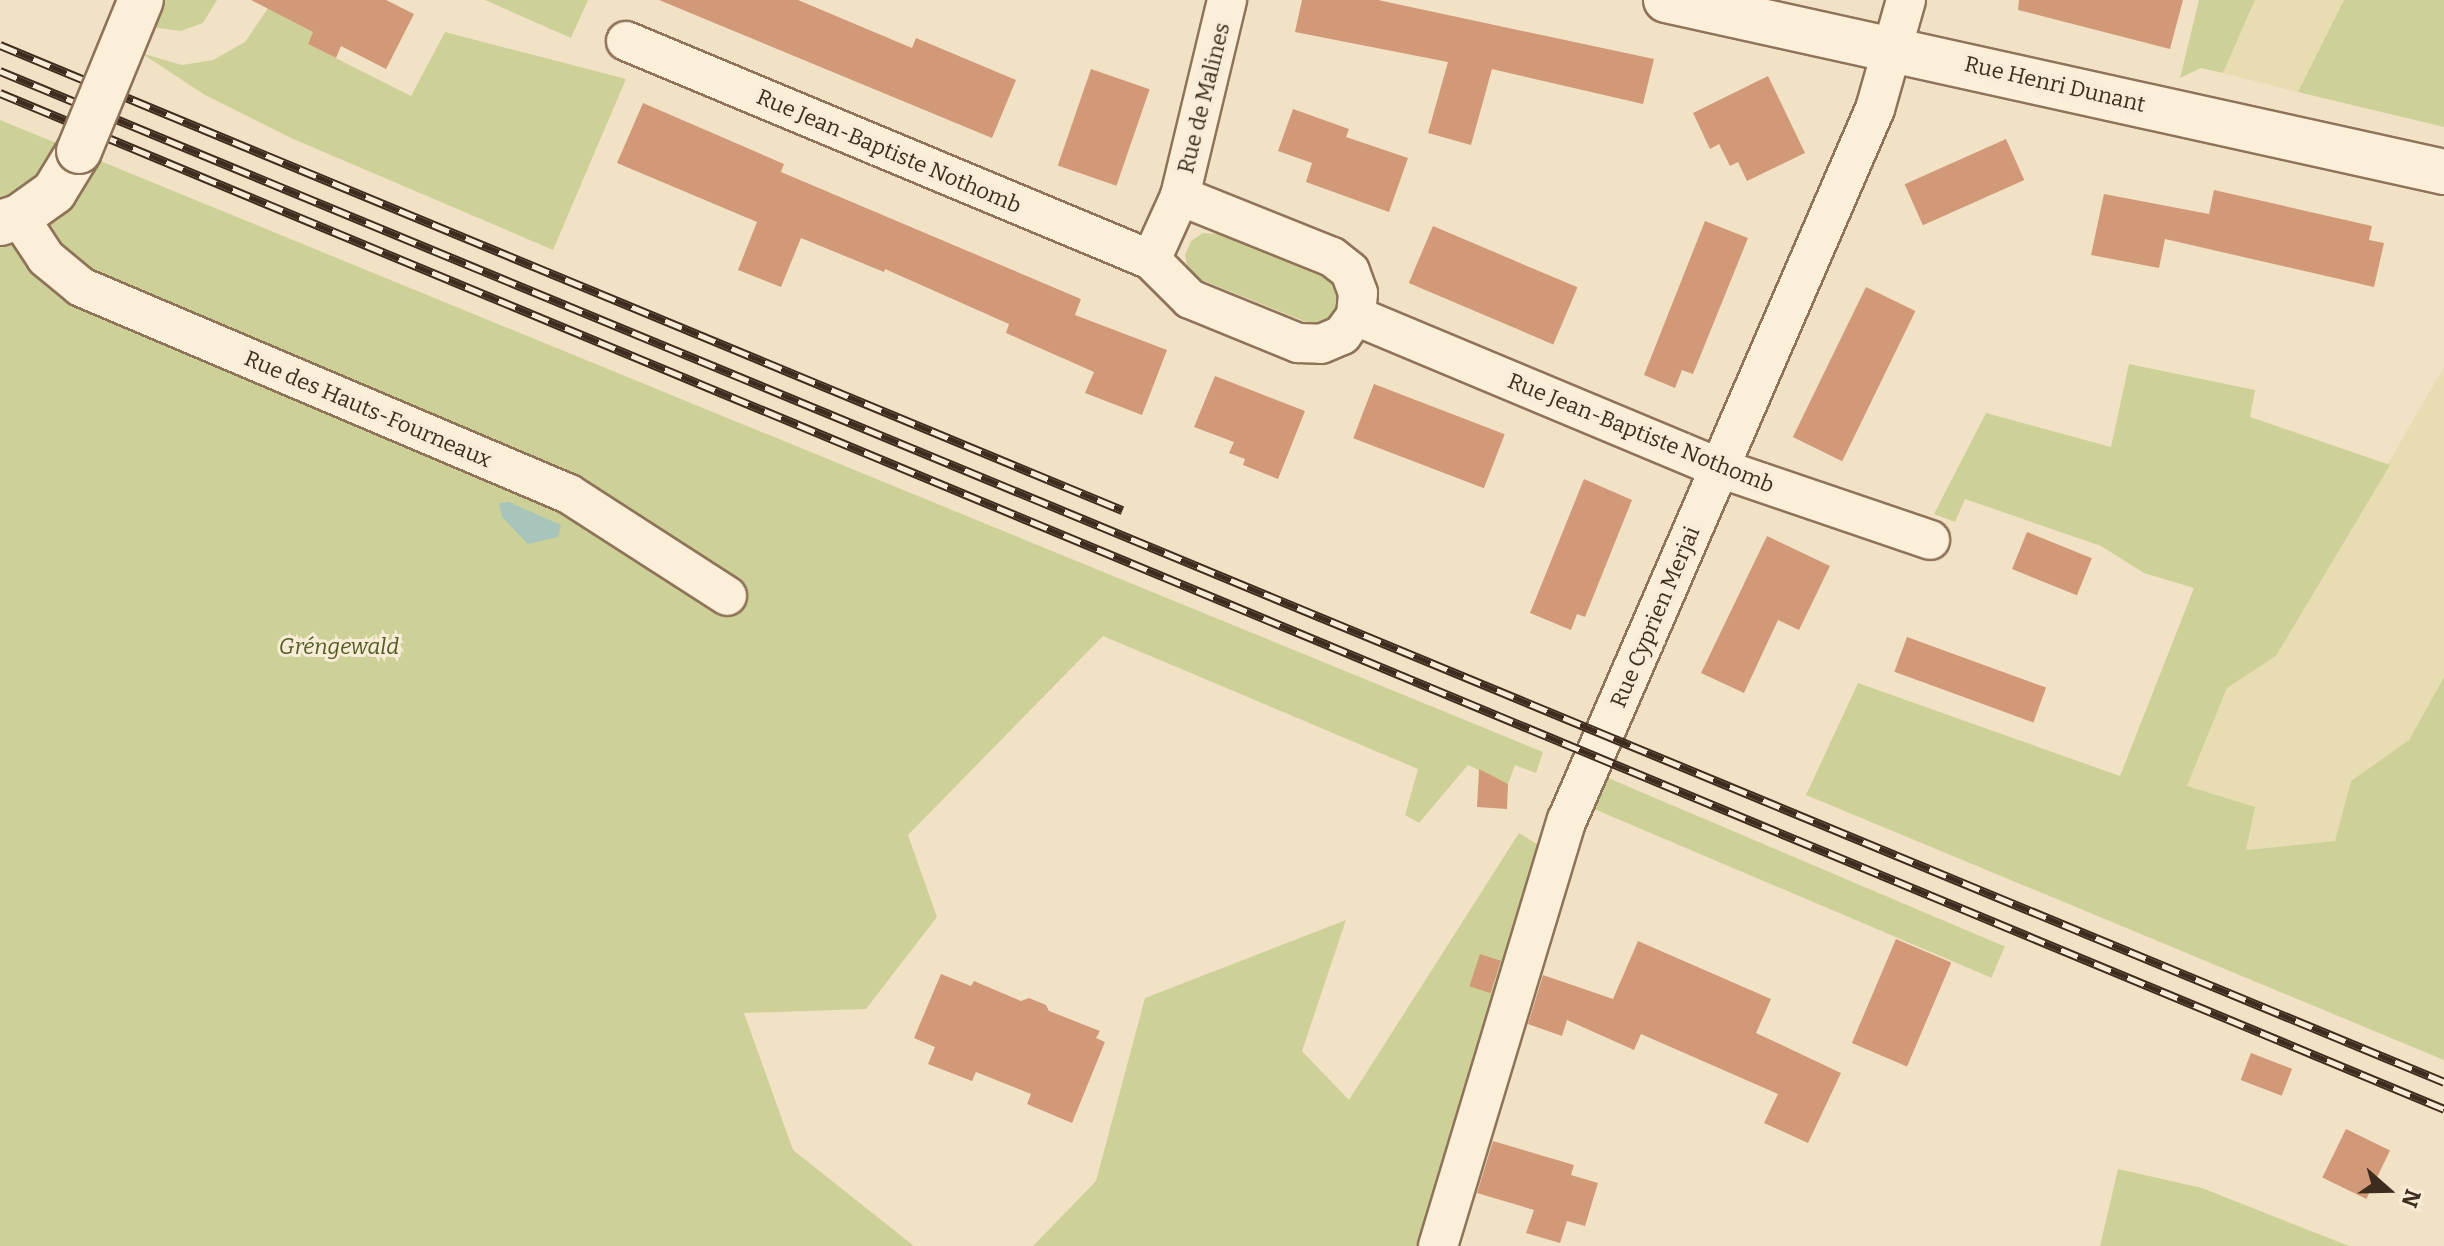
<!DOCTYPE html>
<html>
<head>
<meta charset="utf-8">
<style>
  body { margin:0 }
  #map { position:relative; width:2444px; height:1246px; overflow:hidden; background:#f2e2c5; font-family:Bitter,serif }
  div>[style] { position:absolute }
  .farmland>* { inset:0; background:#e8dcb2 }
  .green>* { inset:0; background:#cdd198; transform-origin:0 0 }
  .water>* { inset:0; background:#a7c5ba }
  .building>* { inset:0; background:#d29978; transform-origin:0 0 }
  .roads { filter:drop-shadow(2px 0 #8f7359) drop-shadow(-2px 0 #8f7359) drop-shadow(0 2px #8f7359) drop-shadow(0 -2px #8f7359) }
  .minor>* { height:38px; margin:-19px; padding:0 19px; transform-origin:19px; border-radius:19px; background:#fbefda }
  .tertiary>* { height:44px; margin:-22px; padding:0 22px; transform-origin:22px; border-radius:22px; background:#fbefda }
  .secondary>* { height:44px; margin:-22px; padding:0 22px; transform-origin:22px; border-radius:22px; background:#fbefda }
  .rail>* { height:9px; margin-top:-4.5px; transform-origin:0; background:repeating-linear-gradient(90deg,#f8ecd6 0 18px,#3e2c1e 0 36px); box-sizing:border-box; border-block:2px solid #3e2c1e }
  .bridges { filter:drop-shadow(2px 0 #8f7359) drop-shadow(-2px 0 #8f7359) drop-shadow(0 2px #8f7359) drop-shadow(0 -2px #8f7359) }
  .tertiary-bridge>* { height:44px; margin:-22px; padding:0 22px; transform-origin:22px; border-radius:22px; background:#fbefda }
  span { translate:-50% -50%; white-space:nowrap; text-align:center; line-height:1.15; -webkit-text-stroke:6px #f8ecd6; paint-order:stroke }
  .street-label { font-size:22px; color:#3e2c1e }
  .park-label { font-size:22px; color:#505c23; font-style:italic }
  .north { position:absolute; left:2348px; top:1150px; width:80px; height:80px; -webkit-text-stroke:6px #f8ecd6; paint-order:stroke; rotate:110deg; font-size:22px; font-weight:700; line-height:32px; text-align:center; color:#3e2c1e }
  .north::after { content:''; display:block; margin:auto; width:28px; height:36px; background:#3e2c1e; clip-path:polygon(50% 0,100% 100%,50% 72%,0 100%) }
</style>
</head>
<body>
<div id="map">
  <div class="farmland">
    <i style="clip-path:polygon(2255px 0,2344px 0,2298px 92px,2223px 73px)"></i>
    <i style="clip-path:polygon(2444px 367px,2444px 677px,2409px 740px,2351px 781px,2336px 841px,2246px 850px,2187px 786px,2227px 688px,2276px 656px)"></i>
  </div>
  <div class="green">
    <i style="clip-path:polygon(162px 0,217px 0,203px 23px,181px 31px,151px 27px)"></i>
    <i style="clip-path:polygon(485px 0,588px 0,571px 38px)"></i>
    <i style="clip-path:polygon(2199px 0,2255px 0,2223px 73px,2201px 68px,2180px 78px)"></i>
    <i style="clip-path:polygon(2344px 0,2444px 0,2444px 127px,2298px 92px)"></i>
    <i style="clip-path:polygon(268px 8px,313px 32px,308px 44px,411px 96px,445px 32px,626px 79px,553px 250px,291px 138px,205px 95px,141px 53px,182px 65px,213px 60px,245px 42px)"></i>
    <i style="clip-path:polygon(0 120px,1543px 752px,1536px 773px,1515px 765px,1508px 784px,1468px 765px,1419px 823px,1405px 815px,1418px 769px,1103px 636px,908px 835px,937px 917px,866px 1009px,744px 1013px,793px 1150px,914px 1246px,0 1246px)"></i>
    <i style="clip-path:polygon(1203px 233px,1218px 234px,1325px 274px,1337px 285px,1340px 300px,1334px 314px,1321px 322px,1306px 322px,1199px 279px,1188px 270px,1185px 255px,1191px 241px)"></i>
    <i style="clip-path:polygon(2129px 364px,2255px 390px,2250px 417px,2390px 465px,2276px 656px,2227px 688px,2187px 786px,2255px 807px,2246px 850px,2335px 841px,2351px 781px,2409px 740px,2444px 677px,2444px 1060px,1806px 795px,1858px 683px,2120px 776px,2194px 588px,2144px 573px,2101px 546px,1965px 499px,1955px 522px,1934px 514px,1986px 413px,2111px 447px)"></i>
    <i style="left:1608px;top:778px;width:431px;height:34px;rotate:23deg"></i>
    <i style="clip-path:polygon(1519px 833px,1540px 846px,1421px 1246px,1033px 1246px,1096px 1181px,1145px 998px,1346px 920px,1302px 1051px,1349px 1100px)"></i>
    <i style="clip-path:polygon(2118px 1169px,2202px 1188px,2349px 1246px,2100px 1246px)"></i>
  </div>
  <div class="water">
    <i style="clip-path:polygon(509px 502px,561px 525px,558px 537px,528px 544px,502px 517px,499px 503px)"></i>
  </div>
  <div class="building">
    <i style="clip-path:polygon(251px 0,386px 0,414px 14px,386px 69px,341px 46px,336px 58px,308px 44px,313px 32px)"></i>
    <i style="clip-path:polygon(659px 0,798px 0,912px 48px,916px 38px,1016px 80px,992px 138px)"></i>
    <i style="clip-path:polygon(1302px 0,1378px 0,1654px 59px,1643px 104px,1492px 69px,1471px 145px,1428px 133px,1448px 62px,1295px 32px)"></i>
    <i style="clip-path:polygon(2019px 0,2183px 0,2170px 49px,2018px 10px)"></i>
    <i style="left:1091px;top:69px;width:62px;height:102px;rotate:19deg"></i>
    <i style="clip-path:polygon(1768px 76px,1805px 153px,1747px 181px,1738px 162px,1730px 166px,1719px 144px,1710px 149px,1693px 113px)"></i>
    <i style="clip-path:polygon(643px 103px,784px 164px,781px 172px,1081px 299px,1075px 315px,1167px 350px,1142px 415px,1085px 393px,1094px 372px,1006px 333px,1009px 324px,885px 269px,884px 272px,801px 238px,781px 287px,738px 270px,757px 222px,617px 163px)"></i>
    <i style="clip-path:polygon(1293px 109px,1349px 129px,1346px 137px,1408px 158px,1389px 212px,1306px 182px,1312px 163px,1278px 151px)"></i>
    <i style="left:2006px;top:139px;width:45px;height:111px;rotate:66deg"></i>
    <i style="clip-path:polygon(2214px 190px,2372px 226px,2369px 240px,2384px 243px,2374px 287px,2165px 239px,2159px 268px,2091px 255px,2104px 194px,2209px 214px)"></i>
    <i style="clip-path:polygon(1705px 221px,1748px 238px,1693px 374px,1682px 370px,1675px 388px,1644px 375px)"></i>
    <i style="left:1433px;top:226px;width:157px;height:62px;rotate:23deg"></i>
    <i style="left:1866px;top:287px;width:55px;height:167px;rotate:26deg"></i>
    <i style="clip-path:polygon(1215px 376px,1305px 411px,1278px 479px,1243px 465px,1245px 459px,1229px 453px,1234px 442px,1194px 427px)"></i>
    <i style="left:1374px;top:384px;width:140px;height:58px;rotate:21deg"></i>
    <i style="clip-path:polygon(1584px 479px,1632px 500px,1585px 617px,1577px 614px,1571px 630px,1530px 613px)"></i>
    <i style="left:2027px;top:532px;width:70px;height:40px;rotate:22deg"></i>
    <i style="clip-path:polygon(1767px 536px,1830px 566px,1799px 630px,1778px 620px,1744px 693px,1701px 673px)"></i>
    <i style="left:1907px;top:637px;width:148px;height:37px;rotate:20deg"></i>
    <i style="clip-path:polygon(1479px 769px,1508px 784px,1507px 809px,1477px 807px)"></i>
    <i style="left:1896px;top:939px;width:60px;height:113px;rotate:23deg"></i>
    <i style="clip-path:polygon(1638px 941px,1771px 999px,1756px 1033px,1841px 1073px,1808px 1143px,1764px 1123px,1778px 1094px,1641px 1034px,1634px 1050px,1567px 1020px,1562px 1036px,1528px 1024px,1543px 975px,1613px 999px)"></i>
    <i style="left:1480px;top:954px;width:22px;height:34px;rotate:18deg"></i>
    <i style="clip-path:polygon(941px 974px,971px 986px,974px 981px,1021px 1001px,1029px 998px,1046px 1005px,1049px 1011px,1100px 1031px,1096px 1038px,1105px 1042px,1072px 1123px,1027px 1104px,1031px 1094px,976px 1072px,972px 1081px,928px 1064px,935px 1047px,914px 1038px)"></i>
    <i style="left:2251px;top:1053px;width:44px;height:29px;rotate:21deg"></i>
    <i style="left:2346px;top:1129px;width:49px;height:54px;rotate:26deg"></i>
    <i style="clip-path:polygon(1493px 1141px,1574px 1165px,1571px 1175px,1598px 1183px,1585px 1226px,1567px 1221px,1560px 1243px,1526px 1233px,1534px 1210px,1477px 1193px)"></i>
  </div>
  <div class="roads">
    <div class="minor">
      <i style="left:626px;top:41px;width:569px;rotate:22.64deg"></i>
      <i style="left:1151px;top:260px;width:55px;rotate:45deg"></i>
      <i style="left:1190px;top:299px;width:117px;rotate:22.2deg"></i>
      <i style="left:1298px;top:343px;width:23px;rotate:2deg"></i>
      <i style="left:1321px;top:344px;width:23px;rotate:-23deg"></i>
      <i style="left:1342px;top:335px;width:24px;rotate:-54deg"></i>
      <i style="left:1356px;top:316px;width:23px;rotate:-85deg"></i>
      <i style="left:1358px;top:293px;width:23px;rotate:-110deg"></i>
      <i style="left:1350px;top:271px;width:23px;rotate:-142deg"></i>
      <i style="left:1332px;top:257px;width:164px;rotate:-158.1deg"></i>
      <i style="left:19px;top:217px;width:49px;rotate:56.6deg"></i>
      <i style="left:46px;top:258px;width:45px;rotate:39.6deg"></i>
      <i style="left:81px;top:287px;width:530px;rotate:22.99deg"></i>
      <i style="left:569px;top:494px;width:188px;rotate:32.8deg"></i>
      <i style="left:1151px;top:260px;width:70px;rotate:-65.6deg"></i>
      <i style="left:1180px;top:196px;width:202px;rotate:-76.5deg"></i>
      <i style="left:1356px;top:316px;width:394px;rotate:22.7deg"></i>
      <i style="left:1719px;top:468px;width:223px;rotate:18.8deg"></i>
      <i style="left:1438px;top:1246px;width:445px;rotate:-73.2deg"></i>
      <i style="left:1567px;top:820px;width:775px;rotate:-66.58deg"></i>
      <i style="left:1875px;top:109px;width:113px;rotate:-74.1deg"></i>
    </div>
    <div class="tertiary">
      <i style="left:0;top:223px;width:20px;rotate:-18deg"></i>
      <i style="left:19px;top:217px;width:43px;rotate:-35.5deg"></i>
      <i style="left:54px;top:192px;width:48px;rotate:-58.6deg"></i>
    </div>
    <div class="secondary">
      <i style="left:1666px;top:0;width:797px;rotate:12.47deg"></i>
    </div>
  </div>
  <div class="rail">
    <i style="left:0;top:45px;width:1215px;rotate:22.51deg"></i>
    <i style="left:0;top:71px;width:2645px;rotate:22.47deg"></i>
    <i style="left:0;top:93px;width:2647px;rotate:22.57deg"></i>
  </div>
  <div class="bridges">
    <div class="tertiary-bridge">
      <i style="left:79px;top:151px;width:163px;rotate:-67.7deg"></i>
    </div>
  </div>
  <div class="street-label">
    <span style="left:2055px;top:84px;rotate:13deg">Rue Henri Dunant</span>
    <span style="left:1204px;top:98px;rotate:-76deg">Rue de Malines</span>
    <span style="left:889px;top:151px;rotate:23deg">Rue Jean-Baptiste Nothomb</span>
    <span style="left:368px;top:409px;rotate:23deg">Rue des Hauts-Fourneaux</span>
    <span style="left:1641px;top:433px;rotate:22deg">Rue Jean-Baptiste Nothomb</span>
    <span style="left:1655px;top:617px;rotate:-67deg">Rue Cyprien Merjai</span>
  </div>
  <div class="park-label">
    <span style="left:339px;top:647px">Gréngewald</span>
  </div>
  <div class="north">N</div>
</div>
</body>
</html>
